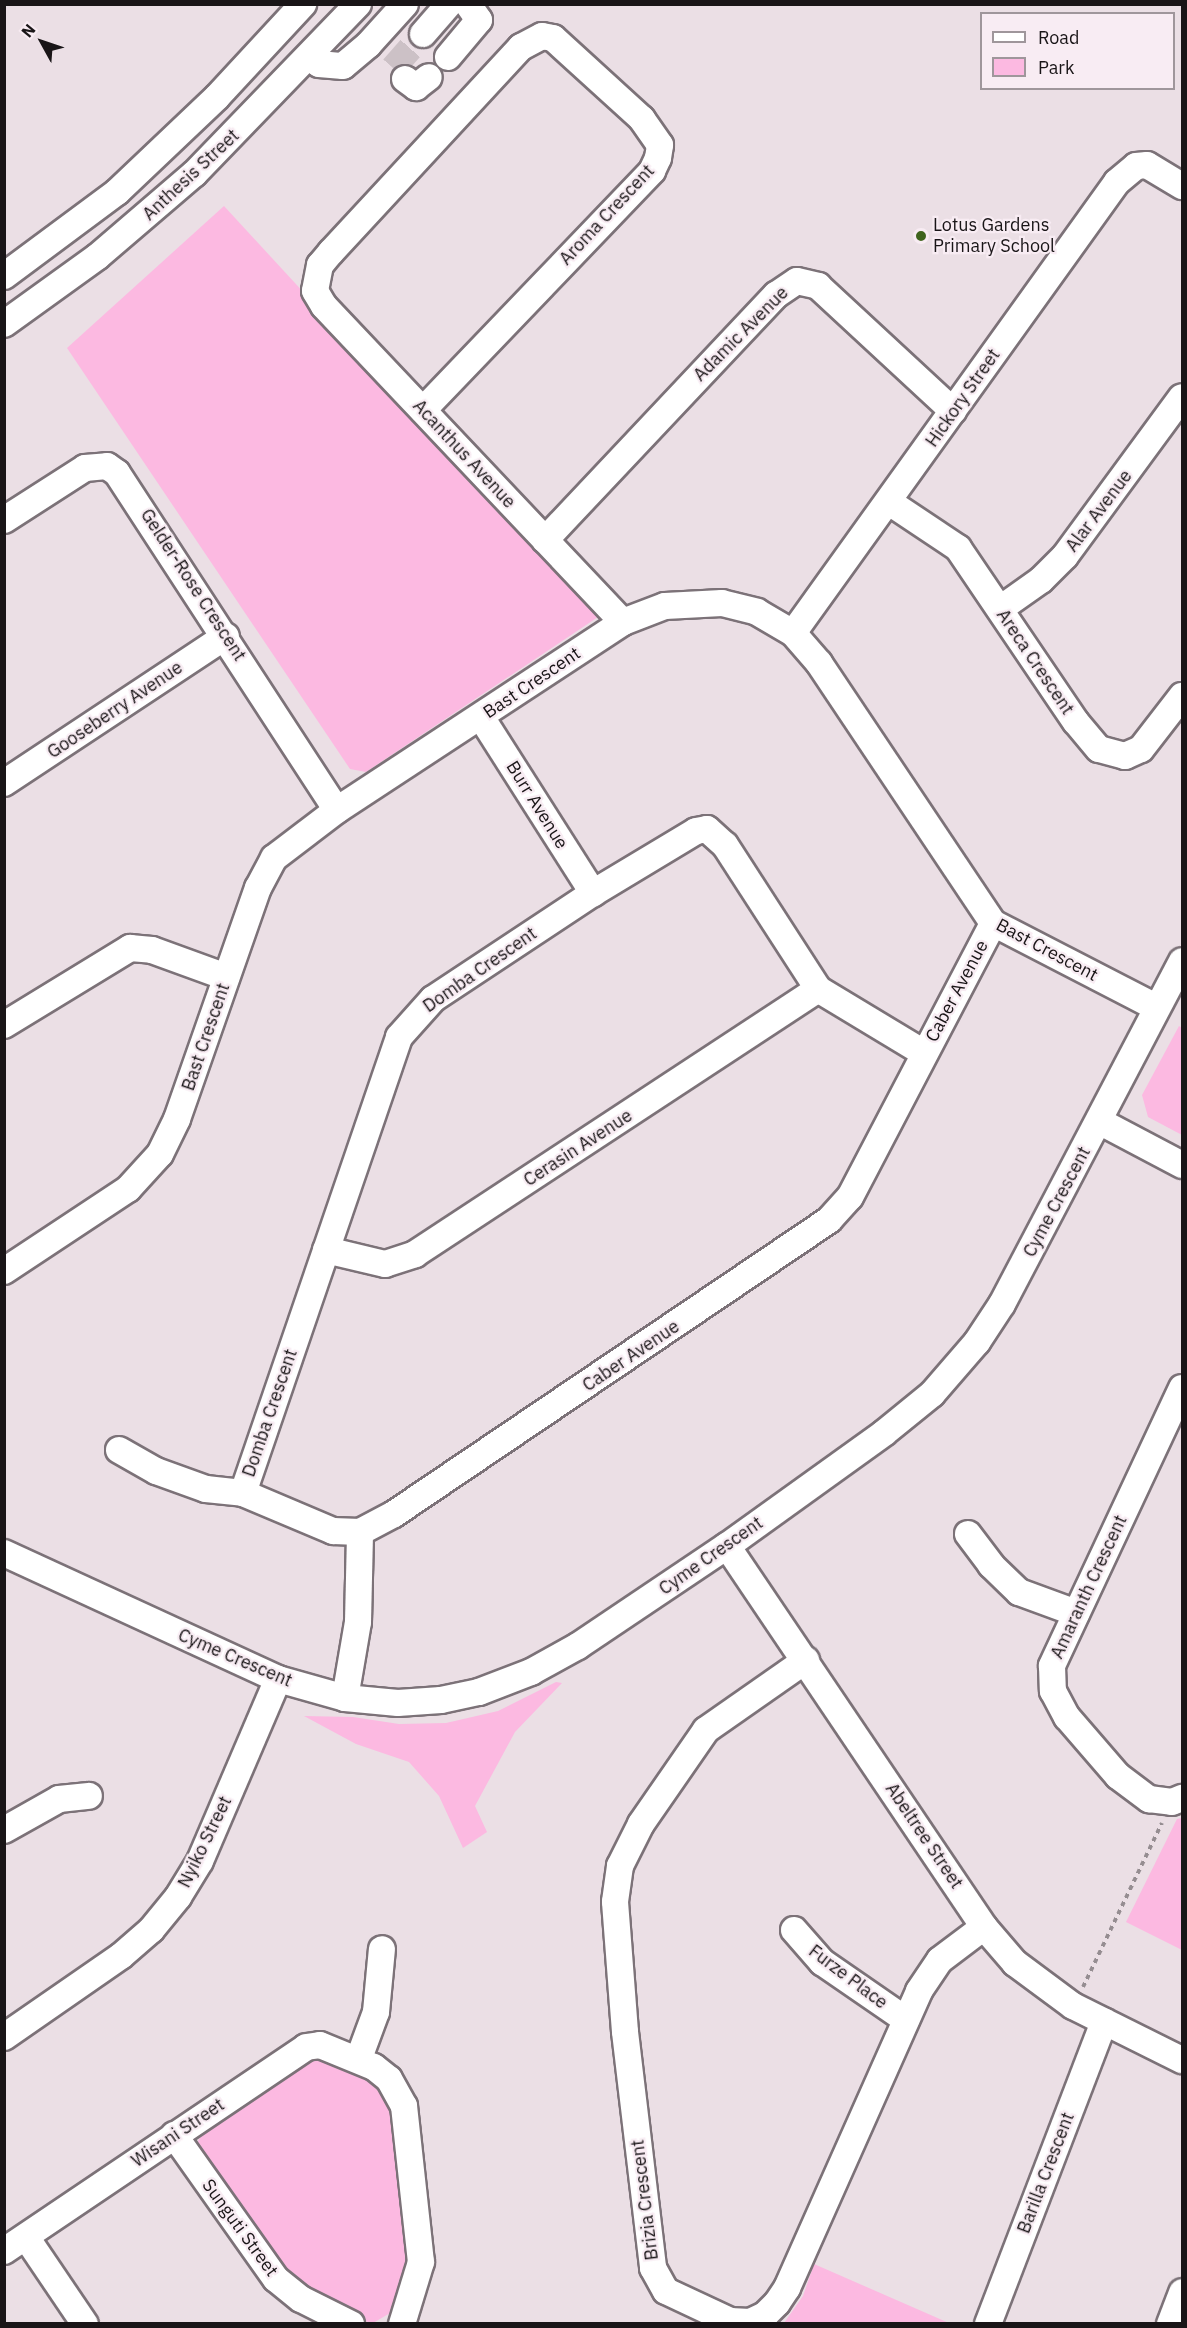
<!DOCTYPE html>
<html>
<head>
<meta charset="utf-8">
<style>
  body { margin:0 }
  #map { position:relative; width:1187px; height:2328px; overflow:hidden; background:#ebdfe5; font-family:"IBM Plex Sans",sans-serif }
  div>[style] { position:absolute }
  .green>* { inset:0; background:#fcb9e1 }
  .minor-tunnel>* { height:26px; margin-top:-13px; transform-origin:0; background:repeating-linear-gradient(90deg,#ccc1c6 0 26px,transparent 0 39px) }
  .path>* { height:4px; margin-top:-2px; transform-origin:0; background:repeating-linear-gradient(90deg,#958d91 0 4.5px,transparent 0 9px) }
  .roads { filter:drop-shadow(2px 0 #7c7278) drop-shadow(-2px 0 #7c7278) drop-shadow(0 2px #7c7278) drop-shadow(0 -2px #7c7278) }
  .minor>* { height:26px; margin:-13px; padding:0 13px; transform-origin:13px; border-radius:13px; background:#fff }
  .dots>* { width:16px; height:16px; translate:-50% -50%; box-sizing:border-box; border:3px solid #f8ecf3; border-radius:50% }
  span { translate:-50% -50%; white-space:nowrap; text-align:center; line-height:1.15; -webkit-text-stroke:4.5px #f8ecf3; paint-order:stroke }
  .street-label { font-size:18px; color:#191517 }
  .poi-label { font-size:18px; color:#191517 }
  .left { translate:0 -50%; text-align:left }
  .frame { position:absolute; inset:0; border:6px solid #191517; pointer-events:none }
  .legend { position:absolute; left:980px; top:12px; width:195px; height:78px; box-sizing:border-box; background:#f8ecf3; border:2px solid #9f969b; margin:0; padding:8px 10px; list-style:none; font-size:18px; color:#191517 }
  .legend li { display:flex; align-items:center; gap:12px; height:30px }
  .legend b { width:30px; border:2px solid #9f969b }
  .north { position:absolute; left:12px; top:12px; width:60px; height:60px; -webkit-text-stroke:4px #f8ecf3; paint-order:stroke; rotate:310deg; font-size:16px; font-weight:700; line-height:24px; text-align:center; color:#191517 }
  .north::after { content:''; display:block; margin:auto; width:21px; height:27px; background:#191517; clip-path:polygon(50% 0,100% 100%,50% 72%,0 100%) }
</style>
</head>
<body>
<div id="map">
  <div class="green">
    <i style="clip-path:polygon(224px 206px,601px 615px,366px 772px,350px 769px,67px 348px)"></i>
    <i style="clip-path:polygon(1179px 1026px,1182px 1028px,1182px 1135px,1148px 1117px,1142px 1095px)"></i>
    <i style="clip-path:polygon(556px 1682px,562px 1683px,515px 1732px,475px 1806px,487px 1832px,463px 1848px,439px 1796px,409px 1762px,356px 1744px,304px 1716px,353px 1717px,399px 1724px,446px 1723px,498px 1711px)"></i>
    <i style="clip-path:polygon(1182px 1818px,1182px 1950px,1126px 1922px,1177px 1819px)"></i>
    <i style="clip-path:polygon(324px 2059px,365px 2071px,393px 2098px,410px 2264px,397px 2309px,373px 2323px,359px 2320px,285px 2276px,199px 2155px,198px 2141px,209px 2121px,304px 2062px)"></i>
    <i style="clip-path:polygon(814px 2264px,949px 2323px,784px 2323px,803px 2296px)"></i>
  </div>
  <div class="minor-tunnel">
    <i style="left:393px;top:68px;width:45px;rotate:-48.6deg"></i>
  </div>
  <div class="path">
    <i style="left:1083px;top:1987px;width:182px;rotate:-64.3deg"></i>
  </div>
  <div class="roads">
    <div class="minor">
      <i style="left:423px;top:34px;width:40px;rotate:-49deg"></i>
      <i style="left:309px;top:57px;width:12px;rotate:35deg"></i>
      <i style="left:319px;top:64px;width:24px;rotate:5deg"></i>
      <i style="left:343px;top:66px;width:33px;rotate:-40deg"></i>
      <i style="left:368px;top:45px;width:55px;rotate:-47.9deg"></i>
      <i style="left:448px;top:57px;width:48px;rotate:-50deg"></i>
      <i style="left:479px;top:20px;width:19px;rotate:-125deg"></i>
      <i style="left:405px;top:79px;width:14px;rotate:36deg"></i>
      <i style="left:416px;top:87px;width:16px;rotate:-38deg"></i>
      <i style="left:4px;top:276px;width:141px;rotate:-36.6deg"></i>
      <i style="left:117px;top:192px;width:138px;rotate:-43.5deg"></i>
      <i style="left:217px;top:97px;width:127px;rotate:-47.2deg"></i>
      <i style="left:4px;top:324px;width:115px;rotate:-35.8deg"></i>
      <i style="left:97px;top:257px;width:128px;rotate:-40.6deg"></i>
      <i style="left:194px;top:174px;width:236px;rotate:-46deg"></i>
      <i style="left:423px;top:410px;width:331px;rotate:-46.2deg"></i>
      <i style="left:652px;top:171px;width:14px;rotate:-65deg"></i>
      <i style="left:658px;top:158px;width:13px;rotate:-81deg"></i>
      <i style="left:660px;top:145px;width:32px;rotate:-125deg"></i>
      <i style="left:642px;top:119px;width:120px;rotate:-137.7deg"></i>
      <i style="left:553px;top:38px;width:11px;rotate:-170deg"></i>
      <i style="left:542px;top:36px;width:24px;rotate:152deg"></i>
      <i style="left:521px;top:47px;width:280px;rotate:132.8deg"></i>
      <i style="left:331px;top:252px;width:17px;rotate:130deg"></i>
      <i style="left:320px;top:265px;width:26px;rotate:101deg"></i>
      <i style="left:315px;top:291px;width:17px;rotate:59deg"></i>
      <i style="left:324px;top:306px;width:435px;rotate:46.6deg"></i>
      <i style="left:889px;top:502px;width:83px;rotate:33.7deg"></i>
      <i style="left:958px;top:548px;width:210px;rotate:55.9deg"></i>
      <i style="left:1076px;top:722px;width:35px;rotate:50deg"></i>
      <i style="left:1099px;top:749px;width:27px;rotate:15deg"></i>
      <i style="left:1125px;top:756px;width:17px;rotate:-24deg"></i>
      <i style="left:1141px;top:749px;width:67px;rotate:-52.3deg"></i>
      <i style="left:4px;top:520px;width:96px;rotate:-32.7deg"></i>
      <i style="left:85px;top:468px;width:22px;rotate:-5deg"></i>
      <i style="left:107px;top:466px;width:12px;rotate:35deg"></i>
      <i style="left:117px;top:473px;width:402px;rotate:56.9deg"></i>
      <i style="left:545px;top:540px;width:337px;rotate:-46.7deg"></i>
      <i style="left:776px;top:295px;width:25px;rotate:-34deg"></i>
      <i style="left:797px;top:281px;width:22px;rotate:13deg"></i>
      <i style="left:818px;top:286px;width:184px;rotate:42.8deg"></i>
      <i style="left:1000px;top:609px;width:50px;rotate:-35.3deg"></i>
      <i style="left:1041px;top:580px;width:34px;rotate:-45deg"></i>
      <i style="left:1065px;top:556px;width:197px;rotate:-53.7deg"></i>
      <i style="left:793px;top:633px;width:555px;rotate:-54.31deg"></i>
      <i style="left:1117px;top:182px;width:25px;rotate:-40deg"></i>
      <i style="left:1136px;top:166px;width:11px;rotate:-5deg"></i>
      <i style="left:1147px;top:165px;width:41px;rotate:31deg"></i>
      <i style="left:481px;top:717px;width:209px;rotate:57.5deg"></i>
      <i style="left:4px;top:783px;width:266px;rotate:-33.5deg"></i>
      <i style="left:4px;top:1025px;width:148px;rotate:-31.4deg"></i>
      <i style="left:130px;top:948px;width:22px;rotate:5deg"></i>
      <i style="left:152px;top:950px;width:79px;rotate:20deg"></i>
      <i style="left:1099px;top:1121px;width:94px;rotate:27.9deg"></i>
      <i style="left:326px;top:1250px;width:61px;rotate:13.3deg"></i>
      <i style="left:385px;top:1264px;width:32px;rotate:-18deg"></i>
      <i style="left:415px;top:1254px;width:482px;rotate:-33.3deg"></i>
      <i style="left:4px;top:1271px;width:149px;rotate:-33.5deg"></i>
      <i style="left:128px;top:1189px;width:47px;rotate:-47.6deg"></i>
      <i style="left:160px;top:1154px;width:39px;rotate:-64deg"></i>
      <i style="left:177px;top:1119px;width:245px;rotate:-70.7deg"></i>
      <i style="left:258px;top:888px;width:34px;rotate:-62deg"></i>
      <i style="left:274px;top:858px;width:79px;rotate:-37.3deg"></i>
      <i style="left:337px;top:810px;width:342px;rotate:-33.3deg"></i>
      <i style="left:623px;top:622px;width:45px;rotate:-20.9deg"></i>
      <i style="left:665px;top:606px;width:57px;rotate:-3deg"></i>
      <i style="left:722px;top:603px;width:36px;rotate:14deg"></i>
      <i style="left:757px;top:612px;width:42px;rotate:30.3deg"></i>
      <i style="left:793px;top:633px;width:40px;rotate:49deg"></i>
      <i style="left:819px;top:663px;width:313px;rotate:56.2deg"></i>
      <i style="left:993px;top:923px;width:183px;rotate:27.3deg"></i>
      <i style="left:1182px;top:1388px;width:307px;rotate:115.1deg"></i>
      <i style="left:1052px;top:1666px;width:25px;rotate:88deg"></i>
      <i style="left:1053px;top:1691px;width:30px;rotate:62deg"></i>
      <i style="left:1067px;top:1717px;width:78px;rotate:49.2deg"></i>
      <i style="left:1118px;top:1776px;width:39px;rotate:37deg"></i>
      <i style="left:1149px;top:1799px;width:23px;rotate:7deg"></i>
      <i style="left:1172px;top:1802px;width:11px;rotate:-22deg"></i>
      <i style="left:119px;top:1450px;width:43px;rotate:29.6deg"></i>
      <i style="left:156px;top:1471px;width:53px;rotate:19.8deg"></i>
      <i style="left:206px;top:1489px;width:37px;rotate:6deg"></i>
      <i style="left:243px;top:1493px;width:98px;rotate:22.9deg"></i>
      <i style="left:333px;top:1531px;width:27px;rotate:2deg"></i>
      <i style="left:360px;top:1532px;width:38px;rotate:-28deg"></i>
      <i style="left:394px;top:1514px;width:525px;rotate:-34.05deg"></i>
      <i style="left:829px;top:1220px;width:31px;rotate:-48deg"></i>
      <i style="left:850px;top:1197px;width:309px;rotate:-62.4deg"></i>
      <i style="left:243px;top:1493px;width:482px;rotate:-71.1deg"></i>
      <i style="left:399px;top:1037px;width:51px;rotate:-48.2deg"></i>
      <i style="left:433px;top:999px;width:192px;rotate:-33.5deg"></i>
      <i style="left:593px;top:893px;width:120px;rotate:-31deg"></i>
      <i style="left:696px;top:831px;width:11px;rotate:-10deg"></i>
      <i style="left:707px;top:829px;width:24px;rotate:42deg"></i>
      <i style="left:725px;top:845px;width:171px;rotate:57.1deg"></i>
      <i style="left:818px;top:989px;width:124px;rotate:31.1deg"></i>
      <i style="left:968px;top:1534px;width:39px;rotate:53deg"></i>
      <i style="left:991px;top:1565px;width:39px;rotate:44deg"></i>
      <i style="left:1019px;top:1592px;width:61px;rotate:20.2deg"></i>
      <i style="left:727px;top:1546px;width:460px;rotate:56deg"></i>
      <i style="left:984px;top:1927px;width:48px;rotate:49.3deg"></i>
      <i style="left:1015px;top:1963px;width:72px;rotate:36.6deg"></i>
      <i style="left:1073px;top:2006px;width:122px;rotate:26.4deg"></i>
      <i style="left:4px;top:1553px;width:302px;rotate:24.7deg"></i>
      <i style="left:278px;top:1679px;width:70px;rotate:15.8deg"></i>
      <i style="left:345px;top:1698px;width:53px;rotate:5.4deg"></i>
      <i style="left:398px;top:1703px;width:43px;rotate:-4deg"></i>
      <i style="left:441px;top:1700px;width:39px;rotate:-12deg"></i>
      <i style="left:479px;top:1692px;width:56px;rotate:-21deg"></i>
      <i style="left:531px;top:1672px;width:54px;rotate:-29deg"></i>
      <i style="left:578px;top:1646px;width:179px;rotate:-33.9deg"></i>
      <i style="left:727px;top:1546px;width:193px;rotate:-35.7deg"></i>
      <i style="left:884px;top:1433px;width:62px;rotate:-39.1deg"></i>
      <i style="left:932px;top:1394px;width:69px;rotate:-49.1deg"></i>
      <i style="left:977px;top:1342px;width:45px;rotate:-56.7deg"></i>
      <i style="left:1002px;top:1304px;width:387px;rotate:-62.3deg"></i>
      <i style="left:806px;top:1660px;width:122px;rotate:145deg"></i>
      <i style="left:706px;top:1730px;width:114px;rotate:124.7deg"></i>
      <i style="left:641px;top:1824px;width:47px;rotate:116.6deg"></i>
      <i style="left:620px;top:1866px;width:36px;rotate:98deg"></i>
      <i style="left:615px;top:1902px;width:130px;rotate:85.6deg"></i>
      <i style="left:625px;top:2032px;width:238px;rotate:83.2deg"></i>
      <i style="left:653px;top:2268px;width:26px;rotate:61deg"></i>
      <i style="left:666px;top:2291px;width:71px;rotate:25.1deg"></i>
      <i style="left:730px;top:2321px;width:20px;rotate:3deg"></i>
      <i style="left:750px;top:2322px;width:17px;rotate:-25deg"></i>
      <i style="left:765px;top:2315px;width:17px;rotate:-45deg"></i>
      <i style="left:777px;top:2303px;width:18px;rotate:-56deg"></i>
      <i style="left:787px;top:2288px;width:325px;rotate:-66deg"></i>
      <i style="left:919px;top:1991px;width:37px;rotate:-56deg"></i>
      <i style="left:940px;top:1960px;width:55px;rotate:-36.9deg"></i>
      <i style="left:345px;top:1698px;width:77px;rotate:-80.3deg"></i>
      <i style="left:358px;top:1622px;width:90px;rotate:-88.7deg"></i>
      <i style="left:4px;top:1830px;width:63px;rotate:-29.4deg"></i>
      <i style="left:59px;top:1799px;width:30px;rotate:-6deg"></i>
      <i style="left:794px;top:1930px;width:43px;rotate:48.8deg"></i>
      <i style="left:822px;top:1962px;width:102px;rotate:34.6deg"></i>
      <i style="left:4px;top:2037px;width:142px;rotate:-34.7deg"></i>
      <i style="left:121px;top:1956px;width:40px;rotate:-41deg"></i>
      <i style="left:151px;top:1930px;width:43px;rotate:-50.7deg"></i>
      <i style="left:178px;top:1897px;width:42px;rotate:-58.6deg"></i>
      <i style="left:200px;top:1861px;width:198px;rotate:-66.8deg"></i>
      <i style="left:359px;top:2058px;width:49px;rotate:-69.7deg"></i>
      <i style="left:376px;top:2012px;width:63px;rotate:-84.6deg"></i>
      <i style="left:174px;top:2135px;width:176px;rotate:54.7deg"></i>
      <i style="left:276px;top:2279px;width:32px;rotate:39deg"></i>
      <i style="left:301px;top:2299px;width:56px;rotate:26.6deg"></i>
      <i style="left:26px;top:2237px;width:105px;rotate:55.9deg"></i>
      <i style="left:4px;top:2251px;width:364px;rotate:-34deg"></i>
      <i style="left:306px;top:2047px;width:14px;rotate:-8deg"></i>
      <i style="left:320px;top:2045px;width:58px;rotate:22.2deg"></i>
      <i style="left:374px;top:2067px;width:19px;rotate:39deg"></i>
      <i style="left:389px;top:2079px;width:31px;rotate:61deg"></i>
      <i style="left:404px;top:2106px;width:157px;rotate:83.8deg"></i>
      <i style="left:421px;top:2262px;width:65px;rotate:107deg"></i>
      <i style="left:988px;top:2324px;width:324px;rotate:-69deg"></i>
      <i style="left:1170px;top:2324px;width:34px;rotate:-69deg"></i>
    </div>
  </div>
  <div class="dots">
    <i style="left:921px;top:236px;background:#3f641d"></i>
  </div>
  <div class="street-label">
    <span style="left:191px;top:175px;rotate:-43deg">Anthesis Street</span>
    <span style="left:607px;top:215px;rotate:-47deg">Aroma Crescent</span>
    <span style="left:741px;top:334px;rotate:-45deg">Adamic Avenue</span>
    <span style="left:963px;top:398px;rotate:-55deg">Hickory Street</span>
    <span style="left:464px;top:454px;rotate:47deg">Acanthus Avenue</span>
    <span style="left:1099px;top:511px;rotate:-53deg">Alar Avenue</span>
    <span style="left:193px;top:585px;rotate:57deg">Gelder-Rose Crescent</span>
    <span style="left:1035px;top:662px;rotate:56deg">Areca Crescent</span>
    <span style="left:532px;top:683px;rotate:-34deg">Bast Crescent</span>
    <span style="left:115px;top:710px;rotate:-34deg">Gooseberry Avenue</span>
    <span style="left:537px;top:805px;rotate:58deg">Burr Avenue</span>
    <span style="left:1047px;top:950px;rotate:28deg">Bast Crescent</span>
    <span style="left:480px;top:970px;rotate:-35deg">Domba Crescent</span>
    <span style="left:957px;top:991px;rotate:-62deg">Caber Avenue</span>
    <span style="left:206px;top:1037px;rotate:-71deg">Bast Crescent</span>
    <span style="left:578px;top:1148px;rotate:-33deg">Cerasin Avenue</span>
    <span style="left:1057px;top:1202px;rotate:-62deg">Cyme Crescent</span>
    <span style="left:631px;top:1356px;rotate:-34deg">Caber Avenue</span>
    <span style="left:270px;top:1413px;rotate:-71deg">Domba Crescent</span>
    <span style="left:711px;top:1556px;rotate:-35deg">Cyme Crescent</span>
    <span style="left:1089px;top:1587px;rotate:-65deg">Amaranth Crescent</span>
    <span style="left:235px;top:1658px;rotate:23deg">Cyme Crescent</span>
    <span style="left:924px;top:1836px;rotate:56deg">Abeltree Street</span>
    <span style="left:205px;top:1842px;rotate:-64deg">Nyiko Street</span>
    <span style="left:848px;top:1977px;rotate:37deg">Furze Place</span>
    <span style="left:178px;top:2133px;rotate:-34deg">Wisani Street</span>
    <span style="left:1046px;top:2173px;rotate:-69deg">Barilla Crescent</span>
    <span style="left:645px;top:2200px;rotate:-97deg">Brizia Crescent</span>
    <span style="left:240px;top:2228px;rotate:54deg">Sunguti Street</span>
  </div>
  <div class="poi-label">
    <span class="left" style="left:933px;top:236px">Lotus Gardens<br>Primary School</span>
  </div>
  <div class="frame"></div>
  <ul class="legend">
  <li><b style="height:8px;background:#fff"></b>Road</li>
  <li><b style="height:16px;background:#fcb9e1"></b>Park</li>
  </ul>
  <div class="north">N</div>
</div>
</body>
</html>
